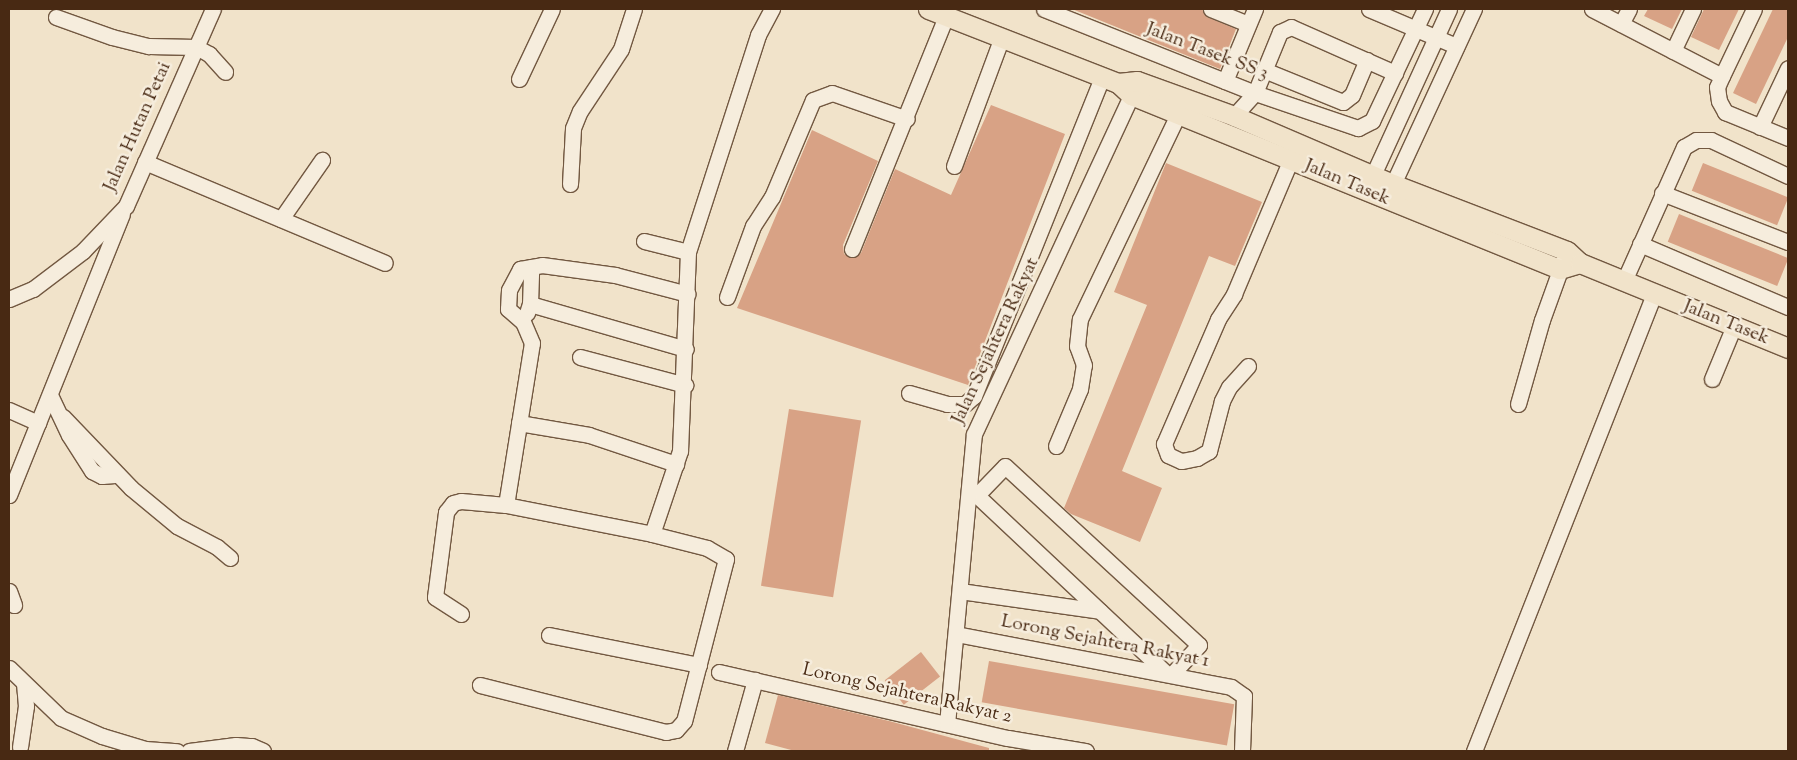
<!DOCTYPE html>
<html>
<head>
<meta charset="utf-8">
<style>
  body { margin:0 }
  #map { position:relative; width:1797px; height:760px; overflow:hidden; background:#f1e3ca; font-family:"Sorts Mill Goudy",serif }
  div>[style] { position:absolute }
  .building>* { inset:0; background:#d8a285; transform-origin:0 0 }
  .roads { filter:drop-shadow(1px 0 #725841) drop-shadow(-1px 0 #725841) drop-shadow(0 1px #725841) drop-shadow(0 -1px #725841) }
  .minor>* { height:15px; margin:-7.5px; padding:0 7.5px; transform-origin:7.5px; border-radius:7.5px; background:#f6eddd }
  .major>* { height:19px; margin:-9.5px; padding:0 9.5px; transform-origin:9.5px; border-radius:9.5px; background:#f1e3ca }
  span { translate:-50% -50%; white-space:nowrap; text-align:center; line-height:1.15; -webkit-text-stroke:5px #f6eddd; paint-order:stroke }
  .street-label { font-size:19px; color:#482913 }
  .frame { position:absolute; inset:0; border:10px solid #482913; pointer-events:none }
</style>
</head>
<body>
<div id="map">
  <div class="building">
    <i style="clip-path:polygon(1072px 9px,1202px 9px,1207px 17px,1236px 29px,1220px 69px)"></i>
    <i style="clip-path:polygon(1648px 9px,1682px 9px,1672px 29px,1644px 16px)"></i>
    <i style="clip-path:polygon(1704px 9px,1739px 9px,1719px 50px,1691px 37px)"></i>
    <i style="clip-path:polygon(1773px 9px,1788px 9px,1788px 37px,1756px 104px,1733px 93px)"></i>
    <i style="clip-path:polygon(991px 105px,1065px 134px,968px 385px,737px 308px,812px 130px,878px 161px,843px 245px,844px 254px,853px 258px,861px 253px,895px 169px,951px 195px)"></i>
    <i style="clip-path:polygon(1166px 163px,1262px 202px,1235px 266px,1209px 256px,1122px 471px,1162px 488px,1140px 542px,1071px 514px,1064px 508px,1147px 305px,1114px 292px)"></i>
    <i style="left:1703px;top:163px;width:92px;height:30px;rotate:22deg"></i>
    <i style="left:1679px;top:214px;width:118px;height:30px;rotate:22deg"></i>
    <i style="left:789px;top:409px;width:73px;height:179px;rotate:9deg"></i>
    <i style="left:921px;top:652px;width:31px;height:46px;rotate:52deg"></i>
    <i style="left:989px;top:661px;width:249px;height:42px;rotate:10deg"></i>
    <i style="clip-path:polygon(778px 695px,889px 721px,989px 748px,989px 751px,795px 751px,765px 743px)"></i>
  </div>
  <div class="roads">
    <div class="minor">
      <i style="left:1044px;top:9px;width:227px;rotate:21.7deg"></i>
      <i style="left:1255px;top:93px;width:109px;rotate:18.8deg"></i>
      <i style="left:1358px;top:128px;width:16px;rotate:-27deg"></i>
      <i style="left:1372px;top:121px;width:124px;rotate:-64.7deg"></i>
      <i style="left:1211px;top:9px;width:40px;rotate:22deg"></i>
      <i style="left:1369px;top:9px;width:95px;rotate:23deg"></i>
      <i style="left:1592px;top:9px;width:146px;rotate:27.3deg"></i>
      <i style="left:1722px;top:76px;width:12px;rotate:114deg"></i>
      <i style="left:1717px;top:87px;width:14px;rotate:82deg"></i>
      <i style="left:1719px;top:101px;width:13px;rotate:61deg"></i>
      <i style="left:1725px;top:112px;width:68px;rotate:22.4deg"></i>
      <i style="left:56px;top:17px;width:59px;rotate:19.7deg"></i>
      <i style="left:112px;top:37px;width:38px;rotate:14deg"></i>
      <i style="left:149px;top:46px;width:47px;rotate:1.2deg"></i>
      <i style="left:196px;top:47px;width:15px;rotate:28deg"></i>
      <i style="left:209px;top:54px;width:24px;rotate:48deg"></i>
      <i style="left:1621px;top:24px;width:17px;rotate:-62deg"></i>
      <i style="left:1673px;top:51px;width:47px;rotate:-64.5deg"></i>
      <i style="left:1264px;top:70px;width:85px;rotate:22.1deg"></i>
      <i style="left:1343px;top:102px;width:11px;rotate:-38deg"></i>
      <i style="left:1352px;top:95px;width:38px;rotate:-67deg"></i>
      <i style="left:1722px;top:76px;width:74px;rotate:-64.5deg"></i>
      <i style="left:519px;top:79px;width:77px;rotate:-64.8deg"></i>
      <i style="left:1225px;top:81px;width:78px;rotate:-67.4deg"></i>
      <i style="left:1234px;top:116px;width:31px;rotate:-48deg"></i>
      <i style="left:1255px;top:93px;width:66px;rotate:-67.7deg"></i>
      <i style="left:1280px;top:32px;width:12px;rotate:-24deg"></i>
      <i style="left:1291px;top:27px;width:114px;rotate:23.9deg"></i>
      <i style="left:1760px;top:127px;width:65px;rotate:-64.6deg"></i>
      <i style="left:145px;top:162px;width:260px;rotate:22.8deg"></i>
      <i style="left:954px;top:166px;width:138px;rotate:-69.6deg"></i>
      <i style="left:1373px;top:175px;width:183px;rotate:-65.4deg"></i>
      <i style="left:570px;top:184px;width:56px;rotate:-86.9deg"></i>
      <i style="left:573px;top:128px;width:18px;rotate:-68deg"></i>
      <i style="left:580px;top:111px;width:74px;rotate:-56.5deg"></i>
      <i style="left:621px;top:49px;width:42px;rotate:-72deg"></i>
      <i style="left:1393px;top:184px;width:193px;rotate:-65.2deg"></i>
      <i style="left:1662px;top:193px;width:135px;rotate:21.3deg"></i>
      <i style="left:281px;top:219px;width:72px;rotate:-55.2deg"></i>
      <i style="left:644px;top:241px;width:45px;rotate:14deg"></i>
      <i style="left:1640px;top:244px;width:161px;rotate:23.1deg"></i>
      <i style="left:852px;top:249px;width:251px;rotate:-68deg"></i>
      <i style="left:1624px;top:281px;width:147px;rotate:-65.9deg"></i>
      <i style="left:1684px;top:147px;width:14px;rotate:-30deg"></i>
      <i style="left:1696px;top:140px;width:15px"></i>
      <i style="left:1711px;top:140px;width:85px;rotate:25.1deg"></i>
      <i style="left:727px;top:297px;width:76px;rotate:-69.9deg"></i>
      <i style="left:753px;top:226px;width:35px;rotate:-57deg"></i>
      <i style="left:772px;top:197px;width:105px;rotate:-67.1deg"></i>
      <i style="left:813px;top:100px;width:20px;rotate:-20deg"></i>
      <i style="left:832px;top:93px;width:79px;rotate:19.1deg"></i>
      <i style="left:9px;top:299px;width:26px;rotate:-23deg"></i>
      <i style="left:33px;top:289px;width:63px;rotate:-37.2deg"></i>
      <i style="left:83px;top:251px;width:62px;rotate:-46.3deg"></i>
      <i style="left:126px;top:206px;width:215px;rotate:-66.2deg"></i>
      <i style="left:530px;top:304px;width:162px;rotate:16.1deg"></i>
      <i style="left:527px;top:313px;width:9px;rotate:-72deg"></i>
      <i style="left:530px;top:304px;width:37px;rotate:-88deg"></i>
      <i style="left:580px;top:357px;width:109px;rotate:14.9deg"></i>
      <i style="left:1248px;top:366px;width:28px;rotate:132deg"></i>
      <i style="left:1229px;top:387px;width:16px;rotate:117deg"></i>
      <i style="left:1222px;top:401px;width:52px;rotate:104.6deg"></i>
      <i style="left:1209px;top:451px;width:14px;rotate:150deg"></i>
      <i style="left:1197px;top:458px;width:16px;rotate:169deg"></i>
      <i style="left:1181px;top:461px;width:14px;rotate:-155deg"></i>
      <i style="left:1168px;top:455px;width:12px;rotate:-110deg"></i>
      <i style="left:1164px;top:444px;width:136px;rotate:-66.6deg"></i>
      <i style="left:1218px;top:319px;width:30px;rotate:-57deg"></i>
      <i style="left:1234px;top:294px;width:147px;rotate:-67.1deg"></i>
      <i style="left:1712px;top:379px;width:57px;rotate:-67.5deg"></i>
      <i style="left:909px;top:393px;width:40px;rotate:16deg"></i>
      <i style="left:947px;top:404px;width:18px"></i>
      <i style="left:965px;top:404px;width:12px;rotate:-42deg"></i>
      <i style="left:974px;top:396px;width:344px;rotate:-68.1deg"></i>
      <i style="left:50px;top:395px;width:44px;rotate:64.6deg"></i>
      <i style="left:69px;top:435px;width:43px;rotate:57.4deg"></i>
      <i style="left:92px;top:471px;width:11px;rotate:27deg"></i>
      <i style="left:102px;top:476px;width:16px;rotate:-4deg"></i>
      <i style="left:1518px;top:404px;width:87px;rotate:-74.1deg"></i>
      <i style="left:1542px;top:320px;width:65px;rotate:-70.2deg"></i>
      <i style="left:9px;top:410px;width:32px;rotate:24deg"></i>
      <i style="left:63px;top:417px;width:98px;rotate:46.2deg"></i>
      <i style="left:131px;top:488px;width:60px;rotate:39.6deg"></i>
      <i style="left:177px;top:526px;width:45px;rotate:27.7deg"></i>
      <i style="left:217px;top:547px;width:17px;rotate:40deg"></i>
      <i style="left:519px;top:423px;width:71px;rotate:9.7deg"></i>
      <i style="left:589px;top:435px;width:92px;rotate:18.4deg"></i>
      <i style="left:1056px;top:446px;width:62px;rotate:-67.2deg"></i>
      <i style="left:1080px;top:389px;width:24px;rotate:-81deg"></i>
      <i style="left:1084px;top:365px;width:20px;rotate:-110deg"></i>
      <i style="left:1077px;top:346px;width:27px;rotate:-84deg"></i>
      <i style="left:1080px;top:319px;width:227px;rotate:-64.4deg"></i>
      <i style="left:970px;top:489px;width:269px;rotate:43.2deg"></i>
      <i style="left:9px;top:495px;width:303px;rotate:-68.1deg"></i>
      <i style="left:977px;top:495px;width:40px;rotate:-46deg"></i>
      <i style="left:1005px;top:466px;width:264px;rotate:42.7deg"></i>
      <i style="left:1199px;top:645px;width:40px;rotate:133deg"></i>
      <i style="left:506px;top:505px;width:164px;rotate:-80.9deg"></i>
      <i style="left:532px;top:343px;width:23px;rotate:-113deg"></i>
      <i style="left:523px;top:322px;width:20px;rotate:-139deg"></i>
      <i style="left:508px;top:309px;width:19px;rotate:-87deg"></i>
      <i style="left:509px;top:290px;width:24px;rotate:-62deg"></i>
      <i style="left:520px;top:269px;width:22px;rotate:-10deg"></i>
      <i style="left:542px;top:265px;width:74px;rotate:7.8deg"></i>
      <i style="left:615px;top:275px;width:75px;rotate:14.6deg"></i>
      <i style="left:652px;top:534px;width:88px;rotate:-71.4deg"></i>
      <i style="left:680px;top:451px;width:199px;rotate:-87.7deg"></i>
      <i style="left:688px;top:252px;width:228px;rotate:-72.1deg"></i>
      <i style="left:758px;top:35px;width:30px;rotate:-62deg"></i>
      <i style="left:9px;top:591px;width:15px;rotate:70deg"></i>
      <i style="left:960px;top:591px;width:141px;rotate:8.1deg"></i>
      <i style="left:461px;top:614px;width:31px;rotate:-147deg"></i>
      <i style="left:435px;top:597px;width:86px;rotate:-82.6deg"></i>
      <i style="left:446px;top:512px;width:11px;rotate:-52deg"></i>
      <i style="left:453px;top:503px;width:8px;rotate:-14deg"></i>
      <i style="left:461px;top:501px;width:45px;rotate:5.1deg"></i>
      <i style="left:506px;top:505px;width:149px;rotate:11.2deg"></i>
      <i style="left:652px;top:534px;width:57px;rotate:14.3deg"></i>
      <i style="left:707px;top:548px;width:22px;rotate:30deg"></i>
      <i style="left:726px;top:559px;width:167px;rotate:104.5deg"></i>
      <i style="left:684px;top:721px;width:12px;rotate:132deg"></i>
      <i style="left:676px;top:730px;width:10px;rotate:169deg"></i>
      <i style="left:666px;top:732px;width:192px;rotate:-165.8deg"></i>
      <i style="left:956px;top:634px;width:280px;rotate:10.9deg"></i>
      <i style="left:1231px;top:687px;width:16px;rotate:35deg"></i>
      <i style="left:1244px;top:696px;width:55px;rotate:92.1deg"></i>
      <i style="left:549px;top:635px;width:153px;rotate:11.3deg"></i>
      <i style="left:9px;top:668px;width:72px;rotate:43.9deg"></i>
      <i style="left:61px;top:718px;width:45px;rotate:23.7deg"></i>
      <i style="left:102px;top:736px;width:45px;rotate:16.8deg"></i>
      <i style="left:145px;top:749px;width:32px;rotate:4deg"></i>
      <i style="left:719px;top:672px;width:296px;rotate:12.9deg"></i>
      <i style="left:1008px;top:738px;width:79px;rotate:9.5deg"></i>
      <i style="left:947px;top:724px;width:291px;rotate:-84.7deg"></i>
      <i style="left:974px;top:434px;width:385px;rotate:-65.1deg"></i>
      <i style="left:20px;top:747px;width:41px;rotate:-81.7deg"></i>
      <i style="left:26px;top:706px;width:21px;rotate:-95deg"></i>
      <i style="left:189px;top:751px;width:47px;rotate:-7.3deg"></i>
      <i style="left:236px;top:745px;width:16px;rotate:4deg"></i>
      <i style="left:252px;top:746px;width:12px;rotate:24deg"></i>
      <i style="left:735px;top:751px;width:74px;rotate:-74.3deg"></i>
      <i style="left:1474px;top:751px;width:491px;rotate:-68.5deg"></i>
    </div>
    <div class="major">
      <i style="left:928px;top:9px;width:204px;rotate:21.3deg"></i>
      <i style="left:1118px;top:83px;width:18px;rotate:43deg"></i>
      <i style="left:1131px;top:95px;width:463px;rotate:22.1deg"></i>
      <i style="left:1560px;top:269px;width:21px;rotate:-17deg"></i>
      <i style="left:1118px;top:83px;width:19px;rotate:-6deg"></i>
      <i style="left:1137px;top:81px;width:103px;rotate:19.8deg"></i>
      <i style="left:1234px;top:116px;width:173px;rotate:23.2deg"></i>
      <i style="left:1393px;top:184px;width:186px;rotate:21.1deg"></i>
      <i style="left:1567px;top:251px;width:18px;rotate:43deg"></i>
      <i style="left:1580px;top:263px;width:225px;rotate:22.2deg"></i>
    </div>
  </div>
  <div class="street-label">
    <span style="left:1207px;top:52px;rotate:21deg">Jalan Tasek SS 3</span>
    <span style="left:138px;top:127px;rotate:-66deg">Jalan Hutan Petai</span>
    <span style="left:1347px;top:183px;rotate:23deg">Jalan Tasek</span>
    <span style="left:1726px;top:323px;rotate:22deg">Jalan Tasek</span>
    <span style="left:996px;top:341px;rotate:-65deg">Jalan Sejahtera Rakyat</span>
    <span style="left:1105px;top:642px;rotate:11deg">Lorong Sejahtera Rakyat 1</span>
    <span style="left:907px;top:694px;rotate:13deg">Lorong Sejahtera Rakyat 2</span>
  </div>
  <div class="frame"></div>
</div>
</body>
</html>
